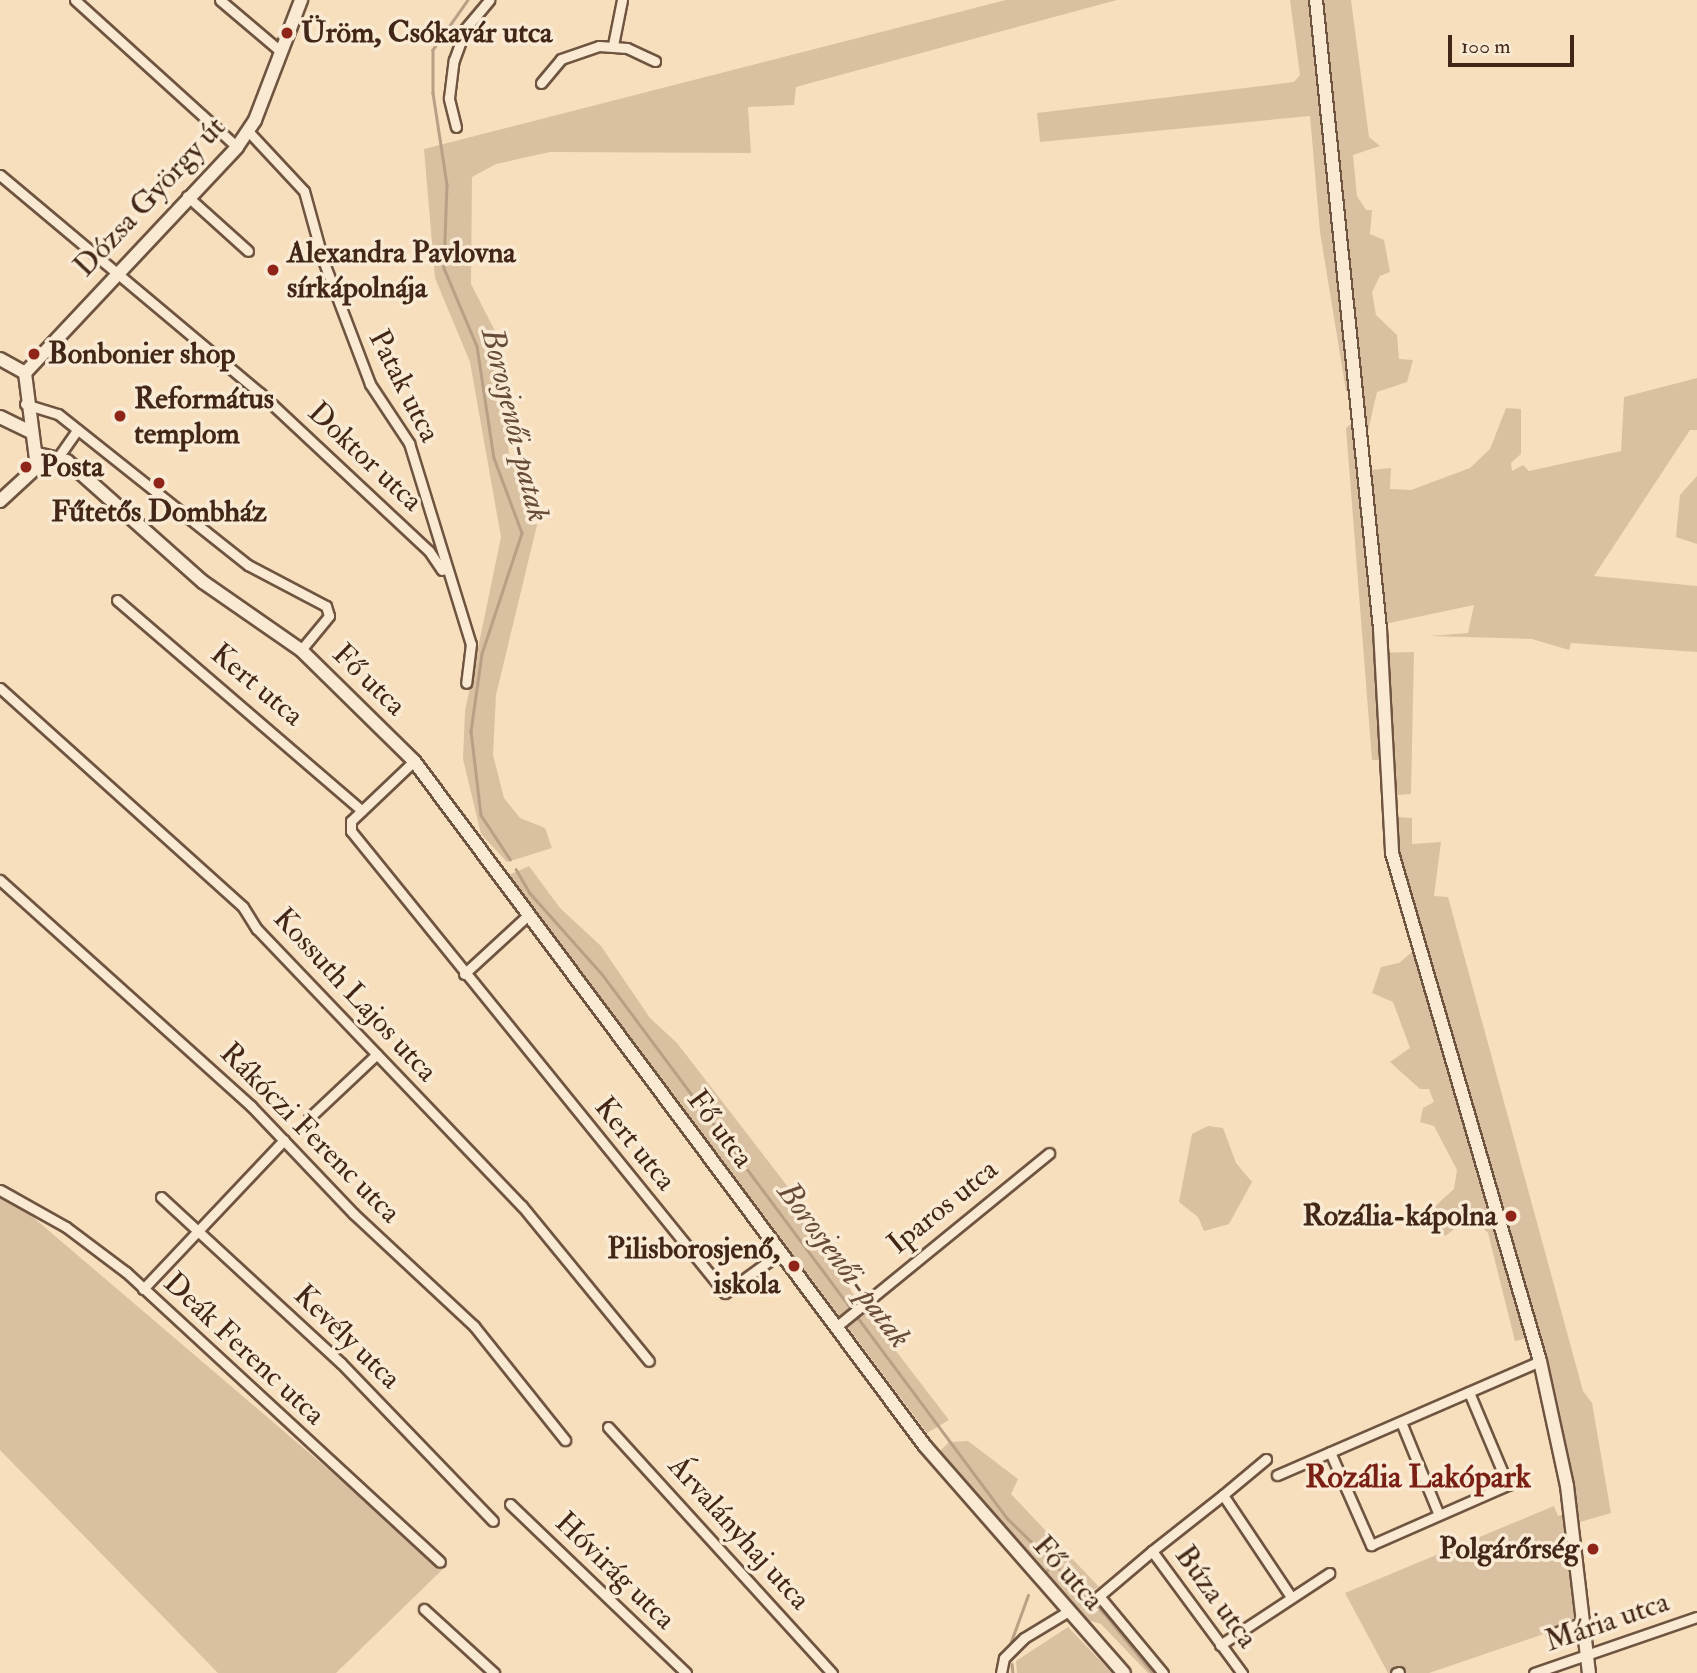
<!DOCTYPE html>
<html>
<head>
<meta charset="utf-8">
<style>
  body { margin:0 }
  #map { position:relative; width:1697px; height:1673px; overflow:hidden; background:#f7dfbd; font-family:"IM FELL Double Pica",serif }
  div>[style] { position:absolute }
  .green>* { inset:0; background:#d8c0a1 }
  .stream>* { height:2.5px; margin:-1.25px; padding:0 1.25px; transform-origin:1.25px; border-radius:1.25px; background:#b9a085 }
  .roads { filter:drop-shadow(2px 0 #6f5440) drop-shadow(-2px 0 #6f5440) drop-shadow(0 2px #6f5440) drop-shadow(0 -2px #6f5440) }
  .street>* { height:9px; margin:-4.5px; padding:0 4.5px; transform-origin:4.5px; border-radius:4.5px; background:#faead4 }
  .secondary>* { height:12px; margin:-6px; padding:0 6px; transform-origin:6px; border-radius:6px; background:#faead4 }
  .dots>* { width:19px; height:19px; translate:-50% -50%; box-sizing:border-box; border:4px solid #faead4; border-radius:50% }
  span { translate:-50% -50%; white-space:nowrap; text-align:center; line-height:1.15; -webkit-text-stroke:7px #faead4; paint-order:stroke }
  .poi-label { font-size:30px; color:#422617; font-weight:700 }
  .left { translate:0 -50%; text-align:left }
  .right { translate:-100% -50%; text-align:right }
  .street-label { font-size:30px; color:#422617 }
  .water-label { font-size:32px; color:#664b38; font-style:italic }
  .neighbourhood-label { font-size:32px; color:#7a1f14; font-weight:700 }
  .scale { position:absolute; left:1448px; top:35px; width:126px; height:32px; box-sizing:border-box; border:4px solid #422617; border-top:0; padding-left:9px; font-size:21px; line-height:24px; white-space:nowrap; color:#422617; -webkit-text-stroke:5px #faead4; paint-order:stroke }
</style>
</head>
<body>
<div id="map">
  <div class="green">
    <i style="clip-path:polygon(1006px 0,1117px 0,796px 87px,794px 105px,748px 107px,751px 153px,550px 152px,496px 164px,472px 177px,471px 284px,495px 331px,509px 454px,537px 525px,496px 695px,493px 755px,504px 798px,520px 818px,545px 828px,552px 848px,507px 862px,481px 834px,463px 759px,465px 711px,501px 537px,470px 362px,435px 278px,424px 149px)"></i>
    <i style="clip-path:polygon(1290px 0,1351px 0,1369px 137px,1380px 146px,1353px 155px,1357px 196px,1366px 210px,1372px 210px,1370px 234px,1384px 240px,1390px 272px,1380px 276px,1372px 292px,1376px 315px,1397px 335px,1399px 359px,1413px 360px,1407px 382px,1377px 392px,1368px 431px,1363px 432px,1358px 390px,1346px 391px,1320px 232px,1310px 116px,1040px 142px,1037px 113px,1294px 82px,1300px 75px)"></i>
    <i style="clip-path:polygon(1697px 378px,1697px 430px,1690px 430px,1594px 576px,1697px 586px,1697px 652px,1571px 643px,1569px 650px,1532px 639px,1429px 636px,1468px 633px,1474px 605px,1375px 626px,1375px 653px,1414px 652px,1411px 794px,1397px 795px,1397px 817px,1412px 818px,1412px 844px,1441px 842px,1434px 896px,1448px 897px,1583px 1391px,1592px 1403px,1611px 1513px,1580px 1522px,1538px 1335px,1515px 1341px,1488px 1233px,1471px 1217px,1445px 1236px,1431px 1219px,1433px 1208px,1454px 1189px,1457px 1170px,1434px 1126px,1420px 1122px,1423px 1108px,1434px 1102px,1429px 1089px,1420px 1089px,1390px 1062px,1410px 1048px,1393px 1002px,1372px 993px,1381px 967px,1399px 963px,1418px 947px,1394px 845px,1389px 760px,1372px 760px,1346px 428px,1352px 423px,1359px 471px,1391px 468px,1390px 489px,1411px 490px,1470px 468px,1490px 449px,1506px 408px,1521px 409px,1521px 454px,1511px 463px,1512px 471px,1523px 465px,1529px 471px,1621px 451px,1624px 397px)"></i>
    <i style="clip-path:polygon(1697px 476px,1697px 544px,1676px 537px,1680px 495px)"></i>
    <i style="clip-path:polygon(529px 866px,560px 908px,601px 946px,650px 1018px,677px 1043px,819px 1227px,816px 1232px,856px 1299px,949px 1420px,927px 1433px,509px 875px)"></i>
    <i style="clip-path:polygon(1208px 1126px,1223px 1128px,1236px 1163px,1252px 1182px,1229px 1224px,1204px 1231px,1198px 1217px,1179px 1202px,1192px 1134px)"></i>
    <i style="clip-path:polygon(0 1189px,444px 1568px,336px 1673px,218px 1673px,0 1450px)"></i>
    <i style="clip-path:polygon(968px 1441px,1018px 1479px,1011px 1494px,1099px 1587px,1093px 1590px,1159px 1673px,1148px 1673px,1101px 1624px,1084px 1619px,939px 1452px,949px 1442px)"></i>
    <i style="clip-path:polygon(1554px 1506px,1558px 1516px,1564px 1514px,1576px 1623px,1429px 1673px,1388px 1673px,1345px 1593px)"></i>
    <i style="clip-path:polygon(1068px 1627px,1112px 1673px,1017px 1673px,1016px 1661px)"></i>
  </div>
  <div class="stream">
    <i style="left:468px;top:0;width:61px;rotate:125deg"></i>
    <i style="left:433px;top:50px;width:43px;rotate:90deg"></i>
    <i style="left:433px;top:93px;width:93px;rotate:81.3deg"></i>
    <i style="left:447px;top:185px;width:83px;rotate:92.1deg"></i>
    <i style="left:444px;top:268px;width:85px;rotate:67.1deg"></i>
    <i style="left:477px;top:346px;width:113px;rotate:81.4deg"></i>
    <i style="left:494px;top:458px;width:80px;rotate:69.5deg"></i>
    <i style="left:522px;top:533px;width:127px;rotate:108.3deg"></i>
    <i style="left:482px;top:654px;width:78px;rotate:98.1deg"></i>
    <i style="left:471px;top:731px;width:85px;rotate:83.2deg"></i>
    <i style="left:481px;top:815px;width:53px;rotate:56.6deg"></i>
    <i style="left:516px;top:869px;width:28px;rotate:60deg"></i>
    <i style="left:530px;top:893px;width:108px;rotate:48.4deg"></i>
    <i style="left:602px;top:974px;width:678px;rotate:53.33deg"></i>
    <i style="left:1007px;top:1518px;width:137px;rotate:44.4deg"></i>
    <i style="left:1105px;top:1614px;width:76px;rotate:50.9deg"></i>
    <i style="left:1044px;top:1575px;width:14px;rotate:-56deg"></i>
    <i style="left:1009px;top:1647px;width:55px;rotate:-69.9deg"></i>
    <i style="left:1012px;top:1664px;width:9px;rotate:84deg"></i>
  </div>
  <div class="roads">
    <div class="street">
      <i style="left:75px;top:0;width:219px;rotate:42.2deg"></i>
      <i style="left:220px;top:0;width:77px;rotate:40.3deg"></i>
      <i style="left:613px;top:45px;width:46px;rotate:-78.7deg"></i>
      <i style="left:541px;top:83px;width:31px;rotate:-50deg"></i>
      <i style="left:561px;top:59px;width:40px;rotate:-18.9deg"></i>
      <i style="left:599px;top:46px;width:28px;rotate:4deg"></i>
      <i style="left:627px;top:48px;width:31px;rotate:25deg"></i>
      <i style="left:456px;top:127px;width:30px;rotate:-104deg"></i>
      <i style="left:449px;top:98px;width:38px;rotate:-83deg"></i>
      <i style="left:454px;top:60px;width:33px;rotate:-70deg"></i>
      <i style="left:465px;top:29px;width:38px;rotate:-50deg"></i>
      <i style="left:248px;top:131px;width:82px;rotate:47deg"></i>
      <i style="left:304px;top:191px;width:72px;rotate:74.6deg"></i>
      <i style="left:323px;top:260px;width:133px;rotate:69.2deg"></i>
      <i style="left:370px;top:384px;width:71px;rotate:56.5deg"></i>
      <i style="left:409px;top:443px;width:210px;rotate:72.9deg"></i>
      <i style="left:471px;top:644px;width:39px;rotate:97deg"></i>
      <i style="left:0;top:175px;width:339px;rotate:40deg"></i>
      <i style="left:260px;top:393px;width:231px;rotate:43.1deg"></i>
      <i style="left:429px;top:551px;width:23px;rotate:56deg"></i>
      <i style="left:187px;top:196px;width:82px;rotate:42deg"></i>
      <i style="left:25px;top:404px;width:34px;rotate:17deg"></i>
      <i style="left:58px;top:414px;width:243px;rotate:38.5deg"></i>
      <i style="left:248px;top:565px;width:88px;rotate:27.7deg"></i>
      <i style="left:326px;top:606px;width:10px;rotate:73deg"></i>
      <i style="left:329px;top:616px;width:44px;rotate:129.5deg"></i>
      <i style="left:59px;top:456px;width:32px;rotate:-55deg"></i>
      <i style="left:117px;top:600px;width:323px;rotate:40.7deg"></i>
      <i style="left:0;top:688px;width:327px;rotate:42deg"></i>
      <i style="left:243px;top:907px;width:26px;rotate:58deg"></i>
      <i style="left:257px;top:929px;width:383px;rotate:46.3deg"></i>
      <i style="left:522px;top:1206px;width:200px;rotate:50.7deg"></i>
      <i style="left:414px;top:761px;width:87px;rotate:136.4deg"></i>
      <i style="left:351px;top:821px;width:10px;rotate:90deg"></i>
      <i style="left:351px;top:831px;width:594px;rotate:51.01deg"></i>
      <i style="left:725px;top:1293px;width:68px;rotate:-36deg"></i>
      <i style="left:0;top:880px;width:338px;rotate:42deg"></i>
      <i style="left:251px;top:1106px;width:149px;rotate:46.4deg"></i>
      <i style="left:354px;top:1214px;width:164px;rotate:43deg"></i>
      <i style="left:474px;top:1326px;width:146px;rotate:51.4deg"></i>
      <i style="left:464px;top:974px;width:84px;rotate:-42.6deg"></i>
      <i style="left:309px;top:1118px;width:93px;rotate:-43.3deg"></i>
      <i style="left:0;top:1190px;width:76px;rotate:29.3deg"></i>
      <i style="left:66px;top:1227px;width:75px;rotate:36.9deg"></i>
      <i style="left:126px;top:1272px;width:427px;rotate:42.7deg"></i>
      <i style="left:161px;top:1197px;width:245px;rotate:42.7deg"></i>
      <i style="left:341px;top:1363px;width:219px;rotate:46.1deg"></i>
      <i style="left:143px;top:1289px;width:205px;rotate:-46.6deg"></i>
      <i style="left:836px;top:1327px;width:275px;rotate:-39.2deg"></i>
      <i style="left:1401px;top:1422px;width:100px;rotate:67.8deg"></i>
      <i style="left:608px;top:1427px;width:333px;rotate:47.7deg"></i>
      <i style="left:1330px;top:1452px;width:102px;rotate:66.2deg"></i>
      <i style="left:1371px;top:1545px;width:150px;rotate:-23.7deg"></i>
      <i style="left:1508px;top:1485px;width:101px;rotate:-112.8deg"></i>
      <i style="left:1266px;top:1459px;width:56px;rotate:140.1deg"></i>
      <i style="left:1223px;top:1495px;width:123px;rotate:56.3deg"></i>
      <i style="left:1277px;top:1475px;width:287px;rotate:-23.4deg"></i>
      <i style="left:510px;top:1504px;width:244px;rotate:43.8deg"></i>
      <i style="left:1152px;top:1551px;width:90px;rotate:-38.3deg"></i>
      <i style="left:424px;top:1609px;width:95px;rotate:42.4deg"></i>
      <i style="left:1552px;top:1634px;width:34px;rotate:-21deg"></i>
      <i style="left:1220px;top:1645px;width:131px;rotate:-33.4deg"></i>
      <i style="left:1001px;top:1673px;width:15px;rotate:-79deg"></i>
      <i style="left:1004px;top:1658px;width:28px;rotate:-45deg"></i>
      <i style="left:1024px;top:1638px;width:50px;rotate:-31.2deg"></i>
      <i style="left:1163px;top:1673px;width:100px;rotate:-129.7deg"></i>
      <i style="left:1099px;top:1596px;width:70px;rotate:-40.3deg"></i>
      <i style="left:1152px;top:1551px;width:152px;rotate:53.6deg"></i>
      <i style="left:1396px;top:1673px;width:3px;rotate:-18deg"></i>
      <i style="left:1534px;top:1673px;width:172px;rotate:-19deg"></i>
    </div>
    <div class="secondary">
      <i style="left:1316px;top:0;width:632px;rotate:84.19deg"></i>
      <i style="left:1380px;top:629px;width:224px;rotate:86.9deg"></i>
      <i style="left:1392px;top:853px;width:529px;rotate:73.76deg"></i>
      <i style="left:1540px;top:1361px;width:128px;rotate:77.8deg"></i>
      <i style="left:1567px;top:1486px;width:188px;rotate:83.3deg"></i>
      <i style="left:0;top:359px;width:29px;rotate:29deg"></i>
      <i style="left:25px;top:373px;width:310px;rotate:-46.8deg"></i>
      <i style="left:237px;top:147px;width:32px;rotate:-56deg"></i>
      <i style="left:255px;top:120px;width:129px;rotate:-69deg"></i>
      <i style="left:0;top:417px;width:34px;rotate:26deg"></i>
      <i style="left:38px;top:454px;width:30px;rotate:14deg"></i>
      <i style="left:67px;top:461px;width:182px;rotate:41.7deg"></i>
      <i style="left:203px;top:582px;width:119px;rotate:34.8deg"></i>
      <i style="left:301px;top:650px;width:158px;rotate:44.5deg"></i>
      <i style="left:414px;top:761px;width:855px;rotate:53.28deg"></i>
      <i style="left:925px;top:1446px;width:302px;rotate:48.8deg"></i>
      <i style="left:0;top:501px;width:50px;rotate:-42.6deg"></i>
      <i style="left:37px;top:467px;width:95px;rotate:-97.3deg"></i>
    </div>
  </div>
  <div class="dots">
    <i style="left:287px;top:33px;background:#8f2418"></i>
    <i style="left:273px;top:270px;background:#8f2418"></i>
    <i style="left:34px;top:354px;background:#8f2418"></i>
    <i style="left:120px;top:416px;background:#8f2418"></i>
    <i style="left:26px;top:467px;background:#8f2418"></i>
    <i style="left:159px;top:483px;background:#8f2418"></i>
    <i style="left:1511px;top:1216px;background:#8f2418"></i>
    <i style="left:794px;top:1266px;background:#8f2418"></i>
    <i style="left:1593px;top:1549px;background:#8f2418"></i>
  </div>
  <div class="poi-label">
    <span class="left" style="left:301px;top:33px">Üröm, Csókavár utca</span>
    <span class="left" style="left:287px;top:270px">Alexandra Pavlovna<br>sírkápolnája</span>
    <span class="left" style="left:48px;top:354px">Bonbonier shop</span>
    <span class="left" style="left:134px;top:416px">Református<br>templom</span>
    <span class="left" style="left:40px;top:467px">Posta</span>
    <span style="left:159px;top:512px">Fűtetős Dombház</span>
    <span class="right" style="left:1497px;top:1216px">Rozália-kápolna</span>
    <span class="right" style="left:780px;top:1266px">Pilisborosjenő,<br>iskola</span>
    <span class="right" style="left:1579px;top:1549px">Polgárőrség</span>
  </div>
  <div class="street-label">
    <span style="left:150px;top:197px;rotate:-47deg">Dózsa György út</span>
    <span style="left:404px;top:386px;rotate:63deg">Patak utca</span>
    <span style="left:365px;top:457px;rotate:43deg">Doktor utca</span>
    <span style="left:369px;top:680px;rotate:44deg">Fő utca</span>
    <span style="left:257px;top:685px;rotate:40deg">Kert utca</span>
    <span style="left:355px;top:995px;rotate:47deg">Kossuth Lajos utca</span>
    <span style="left:720px;top:1129px;rotate:53deg">Fő utca</span>
    <span style="left:310px;top:1133px;rotate:45deg">Rákóczi Ferenc utca</span>
    <span style="left:635px;top:1144px;rotate:51deg">Kert utca</span>
    <span style="left:943px;top:1207px;rotate:-39deg">Iparos utca</span>
    <span style="left:347px;top:1337px;rotate:44deg">Kevély utca</span>
    <span style="left:244px;top:1349px;rotate:43deg">Deák Ferenc utca</span>
    <span style="left:739px;top:1533px;rotate:48deg">Árvalányhaj utca</span>
    <span style="left:615px;top:1571px;rotate:44deg">Hóvirág utca</span>
    <span style="left:1068px;top:1573px;rotate:48deg">Fő utca</span>
    <span style="left:1216px;top:1597px;rotate:54deg">Búza utca</span>
    <span style="left:1607px;top:1622px;rotate:-19deg">Mária utca</span>
  </div>
  <div class="water-label">
    <span style="left:515px;top:425px;rotate:76deg">Borosjenői-patak</span>
    <span style="left:844px;top:1265px;rotate:53deg">Borosjenői-patak</span>
  </div>
  <div class="neighbourhood-label">
    <span style="left:1418px;top:1477px">Rozália Lakópark</span>
  </div>
  <div class="scale">100 m</div>
</div>
</body>
</html>
